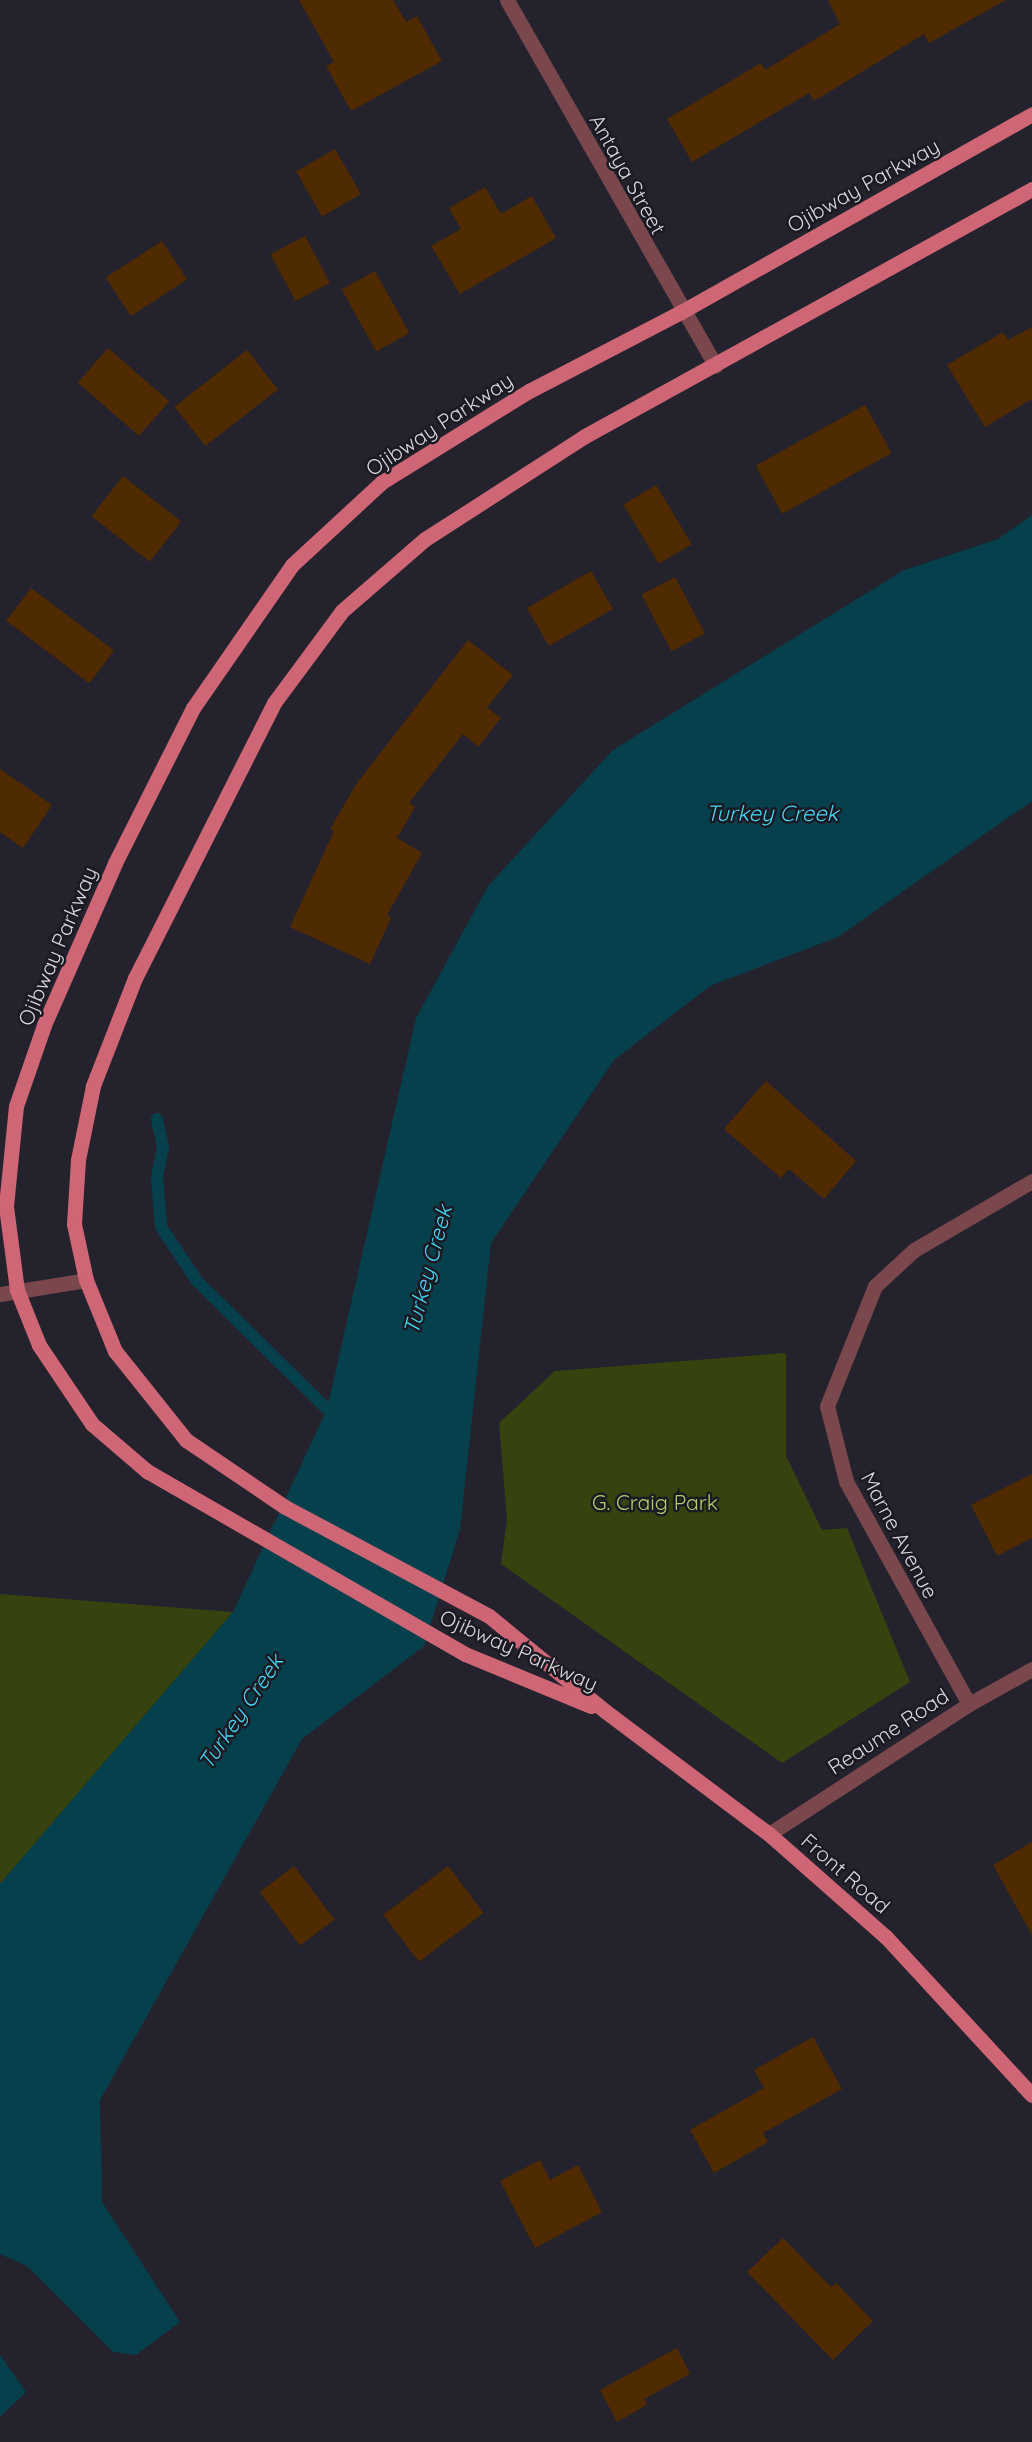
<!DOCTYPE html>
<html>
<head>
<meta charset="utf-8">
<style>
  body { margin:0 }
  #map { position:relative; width:1032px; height:2442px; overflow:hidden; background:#24222c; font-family:Quicksand,sans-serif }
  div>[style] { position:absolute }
  .green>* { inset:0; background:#36430e }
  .water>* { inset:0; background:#06404c }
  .stream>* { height:12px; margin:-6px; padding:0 6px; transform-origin:6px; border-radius:6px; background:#06404c }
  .building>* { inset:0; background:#502a00; transform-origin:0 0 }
  .minor>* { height:15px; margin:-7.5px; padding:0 7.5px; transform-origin:7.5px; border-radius:7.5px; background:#7a474d }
  .major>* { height:15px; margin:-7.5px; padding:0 7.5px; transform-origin:7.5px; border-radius:7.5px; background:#ce6675 }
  span { translate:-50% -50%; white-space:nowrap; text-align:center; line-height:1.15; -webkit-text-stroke:5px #1b1922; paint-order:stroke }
  .street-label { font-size:21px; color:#d6d5db }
  .park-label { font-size:21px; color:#b2ce6e }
  .water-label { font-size:22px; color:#44d4f3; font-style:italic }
</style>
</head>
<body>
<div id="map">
  <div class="green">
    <i style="clip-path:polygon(786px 1353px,786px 1456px,822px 1530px,847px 1528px,910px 1682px,782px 1763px,501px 1564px,507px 1519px,499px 1423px,555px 1371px)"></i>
    <i style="clip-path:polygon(0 1594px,233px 1612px,0 1884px)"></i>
  </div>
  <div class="water">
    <i style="clip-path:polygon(1032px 515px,1032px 801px,838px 937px,710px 986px,614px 1060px,491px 1243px,460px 1529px,424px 1646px,302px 1739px,100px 2100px,102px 2202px,180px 2322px,136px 2355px,113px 2352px,27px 2266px,0 2254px,0 1884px,233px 1612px,327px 1409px,416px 1018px,488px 886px,613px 750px,904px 570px,998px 539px)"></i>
    <i style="clip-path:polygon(0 2355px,26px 2392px,0 2417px)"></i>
  </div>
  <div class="stream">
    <i style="left:157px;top:1119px;width:29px;rotate:78deg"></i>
    <i style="left:163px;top:1147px;width:33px;rotate:101deg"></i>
    <i style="left:157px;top:1179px;width:48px;rotate:85.2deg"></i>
    <i style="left:161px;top:1227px;width:65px;rotate:56.3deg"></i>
    <i style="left:197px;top:1281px;width:182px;rotate:44.6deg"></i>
  </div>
  <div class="building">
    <i style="clip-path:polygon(299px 0,393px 0,406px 22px,417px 16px,442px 61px,351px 111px,326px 66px,334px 62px)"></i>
    <i style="clip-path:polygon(828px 0,1006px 0,929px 43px,924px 34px,814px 101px,809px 93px,692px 162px,667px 119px,761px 63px,765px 70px,840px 24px)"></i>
    <i style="left:335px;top:149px;width:52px;height:45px;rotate:60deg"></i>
    <i style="clip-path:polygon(485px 187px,501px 214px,532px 196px,556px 238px,460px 294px,431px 246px,461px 229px,449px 208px)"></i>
    <i style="left:305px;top:236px;width:53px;height:39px;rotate:62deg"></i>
    <i style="left:162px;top:241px;width:46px;height:67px;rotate:57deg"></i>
    <i style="left:375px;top:271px;width:71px;height:38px;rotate:61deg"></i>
    <i style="clip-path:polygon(1032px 327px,1032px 399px,985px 427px,947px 365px,1003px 332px,1008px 340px)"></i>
    <i style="left:108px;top:348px;width:81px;height:46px;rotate:41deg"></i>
    <i style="left:247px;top:350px;width:50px;height:92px;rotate:52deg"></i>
    <i style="left:865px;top:405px;width:55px;height:125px;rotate:61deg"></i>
    <i style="left:123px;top:476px;width:74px;height:51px;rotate:38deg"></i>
    <i style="left:656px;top:485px;width:69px;height:38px;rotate:59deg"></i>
    <i style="left:591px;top:571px;width:44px;height:74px;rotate:60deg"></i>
    <i style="left:675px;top:577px;width:64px;height:38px;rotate:62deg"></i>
    <i style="left:31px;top:588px;width:104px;height:41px;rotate:37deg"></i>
    <i style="clip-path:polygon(468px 640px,513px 675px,487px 707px,501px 718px,478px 747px,463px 734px,409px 803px,415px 807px,397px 838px,422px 853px,387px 915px,391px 918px,370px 964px,290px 927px,334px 831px,330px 829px,357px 783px)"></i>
    <i style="clip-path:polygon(0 769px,52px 805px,23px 848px,0 832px)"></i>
    <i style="clip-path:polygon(766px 1081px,856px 1161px,824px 1199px,789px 1169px,781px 1178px,724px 1129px)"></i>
    <i style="clip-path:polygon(1032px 1474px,1032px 1538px,997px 1556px,971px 1505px)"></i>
    <i style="clip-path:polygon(1032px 1842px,1032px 1935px,993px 1865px)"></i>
    <i style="left:294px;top:1866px;width:67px;height:43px;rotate:53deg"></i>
    <i style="left:448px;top:1866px;width:59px;height:81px;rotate:53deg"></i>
    <i style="clip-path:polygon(813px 2037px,842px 2089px,763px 2133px,768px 2142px,714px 2173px,690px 2130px,764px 2088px,754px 2070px)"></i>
    <i style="clip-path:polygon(540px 2160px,550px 2180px,578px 2165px,602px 2212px,535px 2248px,500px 2181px)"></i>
    <i style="clip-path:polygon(783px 2238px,831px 2287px,836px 2283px,873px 2321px,833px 2360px,747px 2272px)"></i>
    <i style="clip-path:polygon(677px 2348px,690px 2374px,644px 2399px,647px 2405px,617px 2422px,600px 2390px)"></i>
  </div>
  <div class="minor">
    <i style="left:507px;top:0;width:421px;rotate:60.3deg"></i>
    <i style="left:0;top:1294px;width:87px;rotate:-9.2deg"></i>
    <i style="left:969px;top:1704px;width:255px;rotate:-118.9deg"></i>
    <i style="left:846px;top:1481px;width:77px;rotate:-104.2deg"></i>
    <i style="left:827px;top:1406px;width:129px;rotate:-68.2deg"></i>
    <i style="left:875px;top:1286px;width:53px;rotate:-42.7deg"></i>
    <i style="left:914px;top:1250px;width:137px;rotate:-30.3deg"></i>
    <i style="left:769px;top:1834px;width:239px;rotate:-33deg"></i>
    <i style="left:969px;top:1704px;width:72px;rotate:-29.1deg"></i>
  </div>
  <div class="major">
    <i style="left:1032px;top:189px;width:511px;rotate:151.08deg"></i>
    <i style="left:585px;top:436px;width:190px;rotate:147.2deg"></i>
    <i style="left:425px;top:539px;width:110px;rotate:139.1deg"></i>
    <i style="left:342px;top:611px;width:114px;rotate:126.5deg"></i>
    <i style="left:274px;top:703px;width:308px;rotate:116.8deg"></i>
    <i style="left:135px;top:978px;width:116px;rotate:111.3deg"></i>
    <i style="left:93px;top:1086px;width:76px;rotate:101.5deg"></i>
    <i style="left:78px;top:1160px;width:64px;rotate:93.6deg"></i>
    <i style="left:74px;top:1224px;width:57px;rotate:77.9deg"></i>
    <i style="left:86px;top:1280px;width:77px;rotate:67.8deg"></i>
    <i style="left:115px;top:1351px;width:114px;rotate:51.4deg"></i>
    <i style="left:186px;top:1440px;width:120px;rotate:34.1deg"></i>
    <i style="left:285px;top:1507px;width:231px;rotate:28.1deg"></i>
    <i style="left:489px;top:1616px;width:150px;rotate:39.3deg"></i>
    <i style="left:605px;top:1711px;width:205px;rotate:36.9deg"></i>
    <i style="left:769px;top:1834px;width:156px;rotate:41.4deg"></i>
    <i style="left:886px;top:1937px;width:215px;rotate:47.3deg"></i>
    <i style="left:591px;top:1706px;width:136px;rotate:-157.6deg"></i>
    <i style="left:465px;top:1654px;width:366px;rotate:-150.1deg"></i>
    <i style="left:148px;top:1472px;width:74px;rotate:-139.4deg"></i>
    <i style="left:92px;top:1424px;width:95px;rotate:-123.9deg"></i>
    <i style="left:39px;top:1345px;width:59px;rotate:-111.8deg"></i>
    <i style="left:17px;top:1290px;width:85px;rotate:-97.5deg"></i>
    <i style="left:6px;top:1206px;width:100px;rotate:-84.3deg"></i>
    <i style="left:16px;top:1106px;width:86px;rotate:-70.9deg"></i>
    <i style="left:44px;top:1025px;width:177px;rotate:-66.3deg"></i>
    <i style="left:115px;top:863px;width:174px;rotate:-63.3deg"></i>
    <i style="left:193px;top:708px;width:174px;rotate:-55.3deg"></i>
    <i style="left:292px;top:565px;width:122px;rotate:-42.7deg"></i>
    <i style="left:382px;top:482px;width:173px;rotate:-31.8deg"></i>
    <i style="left:529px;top:391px;width:171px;rotate:-27.5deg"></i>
    <i style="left:681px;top:312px;width:403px;rotate:-29.4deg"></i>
  </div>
  <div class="street-label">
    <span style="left:628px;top:174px;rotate:61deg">Antaya Street</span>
    <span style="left:863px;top:185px;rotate:-29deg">Ojibway Parkway</span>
    <span style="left:439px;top:424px;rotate:-33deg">Ojibway Parkway</span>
    <span style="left:57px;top:946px;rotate:-67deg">Ojibway Parkway</span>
    <span style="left:900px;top:1535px;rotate:62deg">Marne Avenue</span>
    <span style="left:519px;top:1650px;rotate:24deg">Ojibway Parkway</span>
    <span style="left:888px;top:1731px;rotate:-33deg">Reaume Road</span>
    <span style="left:846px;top:1873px;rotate:41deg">Front Road</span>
  </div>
  <div class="park-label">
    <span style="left:655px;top:1502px">G. Craig Park</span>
  </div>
  <div class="water-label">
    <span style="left:772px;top:814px">Turkey Creek</span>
    <span style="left:428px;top:1270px;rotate:-75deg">Turkey Creek</span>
    <span style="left:241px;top:1712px;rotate:-56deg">Turkey Creek</span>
  </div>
</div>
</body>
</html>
